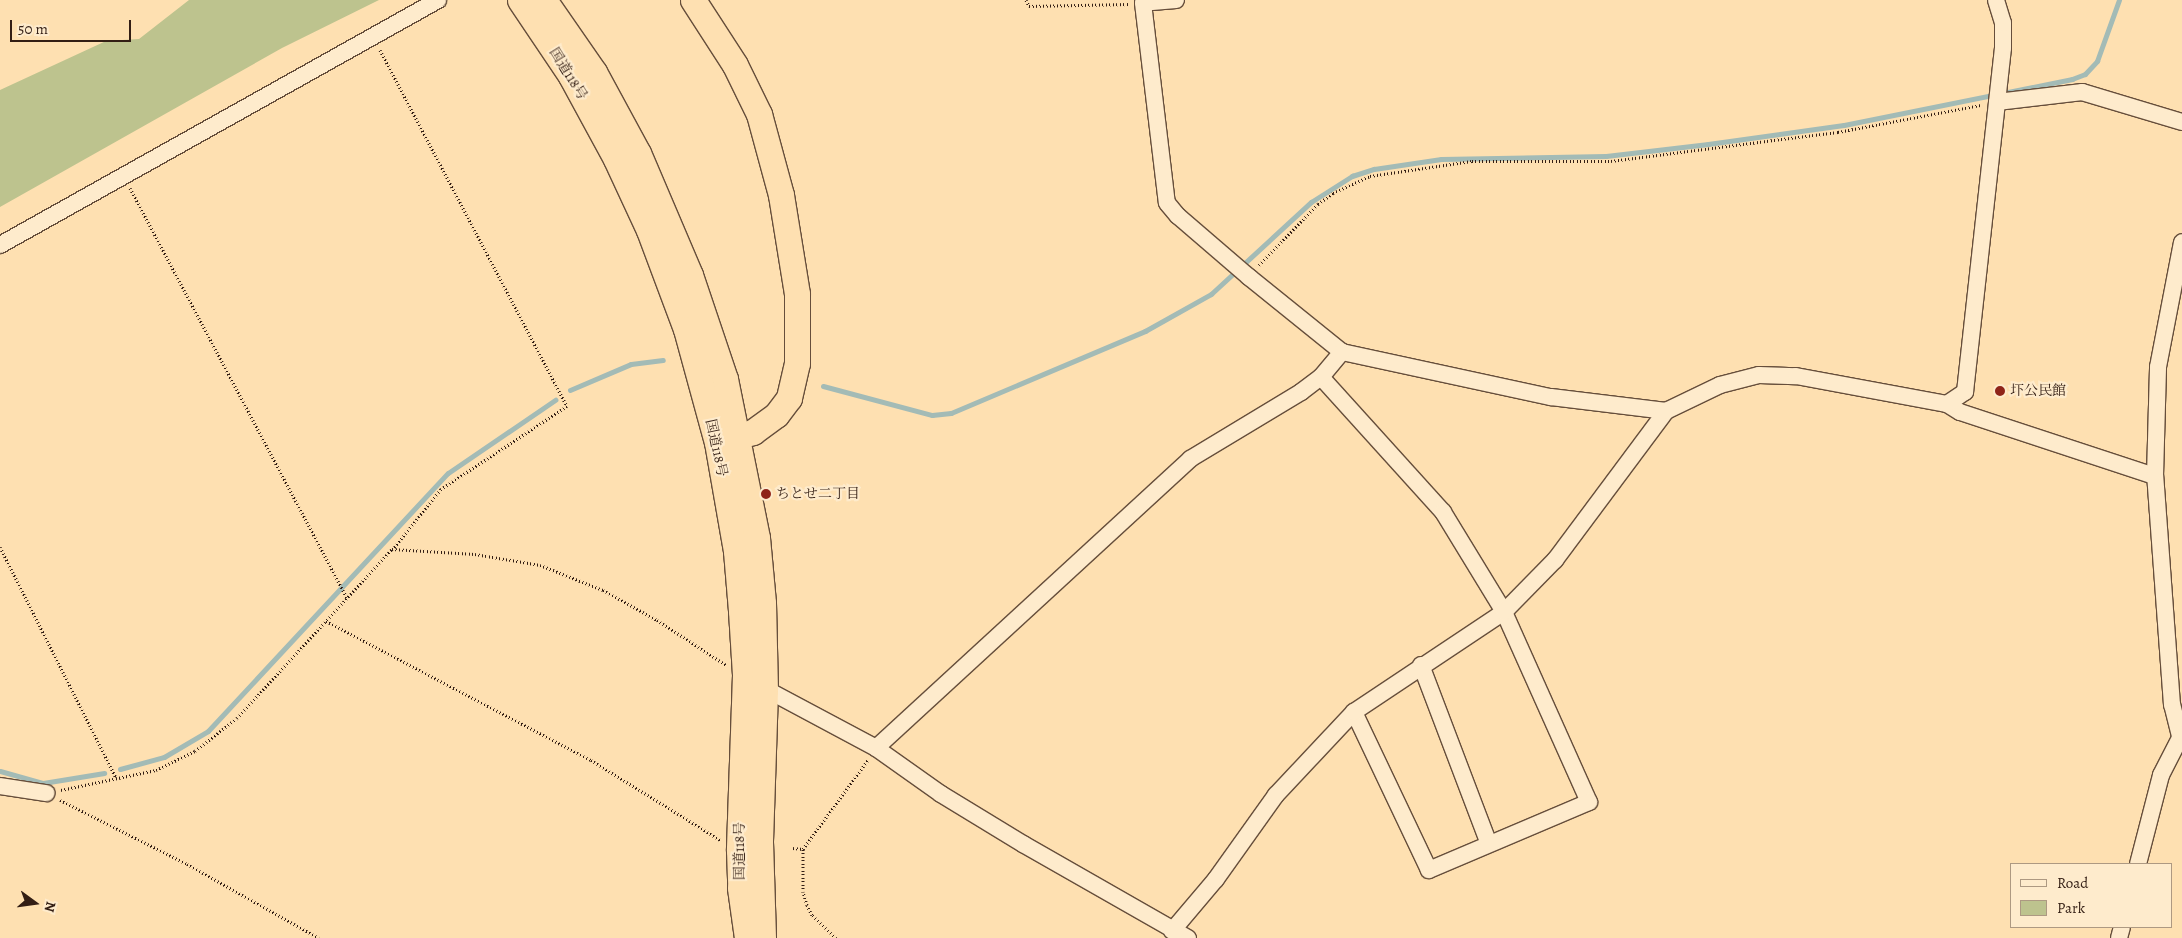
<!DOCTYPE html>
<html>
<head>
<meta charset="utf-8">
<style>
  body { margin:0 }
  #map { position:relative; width:2182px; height:938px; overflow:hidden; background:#fee0b1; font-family:Alegreya,"Noto Serif JP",serif }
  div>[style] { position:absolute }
  .green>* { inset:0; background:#bdc38e }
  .stream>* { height:5px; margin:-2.5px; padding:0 2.5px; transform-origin:2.5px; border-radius:2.5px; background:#a3bbb6 }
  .path>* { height:3px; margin-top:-1.5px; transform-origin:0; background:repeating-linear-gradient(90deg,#331e14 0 1px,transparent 0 3.5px) }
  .roads { filter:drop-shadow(1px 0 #664e3b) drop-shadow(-1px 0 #664e3b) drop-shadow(0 1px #664e3b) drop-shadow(0 -1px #664e3b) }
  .minor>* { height:16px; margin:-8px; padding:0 8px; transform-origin:8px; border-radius:8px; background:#feebcc }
  .highway>* { height:25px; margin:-12.5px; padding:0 12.5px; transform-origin:12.5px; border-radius:12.5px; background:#fee0b1 }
  .dots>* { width:14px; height:14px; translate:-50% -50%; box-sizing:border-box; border:2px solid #feebcc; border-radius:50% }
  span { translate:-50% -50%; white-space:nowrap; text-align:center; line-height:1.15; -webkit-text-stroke:4.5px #feebcc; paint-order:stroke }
  .street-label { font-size:14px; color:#331e14 }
  .poi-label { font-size:14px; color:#331e14 }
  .left { translate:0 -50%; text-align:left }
  .legend { position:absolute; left:2010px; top:863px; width:162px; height:65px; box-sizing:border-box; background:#feebcc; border:1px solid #ad9982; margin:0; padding:6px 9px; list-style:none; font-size:15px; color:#331e14 }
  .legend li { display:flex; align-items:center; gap:10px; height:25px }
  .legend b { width:25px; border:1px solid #ad9982 }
  .north { position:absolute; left:10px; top:878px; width:50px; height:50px; -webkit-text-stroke:4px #feebcc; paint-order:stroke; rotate:104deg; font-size:14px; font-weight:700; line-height:20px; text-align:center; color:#331e14 }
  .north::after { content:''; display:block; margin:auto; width:18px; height:22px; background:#331e14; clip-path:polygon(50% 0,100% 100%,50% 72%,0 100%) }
  .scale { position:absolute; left:10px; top:20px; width:121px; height:22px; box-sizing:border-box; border:2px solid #331e14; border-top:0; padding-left:6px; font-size:15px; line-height:18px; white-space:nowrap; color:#331e14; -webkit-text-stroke:4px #feebcc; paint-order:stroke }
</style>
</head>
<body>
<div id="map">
  <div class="green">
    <i style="clip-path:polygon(189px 0,379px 0,282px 48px,0 207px,0 90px,106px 41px,139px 39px)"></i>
  </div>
  <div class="stream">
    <i style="left:823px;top:386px;width:113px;rotate:14.9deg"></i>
    <i style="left:932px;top:415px;width:19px;rotate:-6deg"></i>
    <i style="left:951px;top:413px;width:211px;rotate:-22.9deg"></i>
    <i style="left:1145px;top:331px;width:76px;rotate:-29.3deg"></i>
    <i style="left:1211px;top:294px;width:136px;rotate:-42.6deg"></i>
    <i style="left:1311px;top:202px;width:49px;rotate:-32.4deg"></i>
    <i style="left:1352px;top:176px;width:23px;rotate:-18deg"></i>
    <i style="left:1374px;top:169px;width:68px;rotate:-8.5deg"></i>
    <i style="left:1441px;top:159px;width:165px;rotate:-1deg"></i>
    <i style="left:1606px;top:156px;width:103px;rotate:-6.7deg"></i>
    <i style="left:1708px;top:144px;width:137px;rotate:-8deg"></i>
    <i style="left:1844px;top:125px;width:233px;rotate:-11.4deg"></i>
    <i style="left:2072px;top:79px;width:14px;rotate:-21deg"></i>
    <i style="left:2085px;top:74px;width:18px;rotate:-47deg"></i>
    <i style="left:2097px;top:61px;width:65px;rotate:-70.2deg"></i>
    <i style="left:570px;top:390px;width:66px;rotate:-23.1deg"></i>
    <i style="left:631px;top:364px;width:32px;rotate:-7deg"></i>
    <i style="left:120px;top:769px;width:46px;rotate:-15.3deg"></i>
    <i style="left:164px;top:757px;width:51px;rotate:-30.6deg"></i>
    <i style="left:208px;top:731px;width:352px;rotate:-47.1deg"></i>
    <i style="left:448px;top:473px;width:130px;rotate:-34.3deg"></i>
    <i style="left:0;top:771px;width:45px;rotate:15.6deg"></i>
    <i style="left:43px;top:783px;width:62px;rotate:-9.3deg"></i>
  </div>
  <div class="path">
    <i style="left:1026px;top:0;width:7px;rotate:63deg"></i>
    <i style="left:1029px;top:6px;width:101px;rotate:-1.1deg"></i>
    <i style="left:380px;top:50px;width:402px;rotate:62.3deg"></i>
    <i style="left:567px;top:406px;width:151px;rotate:146.6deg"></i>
    <i style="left:441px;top:489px;width:77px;rotate:128.7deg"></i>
    <i style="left:130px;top:188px;width:463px;rotate:62.1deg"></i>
    <i style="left:1259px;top:265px;width:85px;rotate:-46deg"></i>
    <i style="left:1318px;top:204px;width:19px;rotate:-36deg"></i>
    <i style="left:1333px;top:193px;width:41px;rotate:-24.7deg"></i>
    <i style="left:1370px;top:176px;width:103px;rotate:-8.4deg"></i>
    <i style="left:1472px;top:161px;width:139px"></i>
    <i style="left:1611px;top:161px;width:229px;rotate:-7.3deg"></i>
    <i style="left:1838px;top:132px;width:146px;rotate:-10.7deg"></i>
    <i style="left:0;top:547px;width:258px;rotate:63.3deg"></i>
    <i style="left:326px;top:621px;width:299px;rotate:27.7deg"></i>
    <i style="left:591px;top:760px;width:152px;rotate:31.8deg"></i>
    <i style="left:61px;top:790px;width:97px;rotate:-11.9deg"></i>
    <i style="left:156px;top:770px;width:43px;rotate:-26deg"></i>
    <i style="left:195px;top:751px;width:53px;rotate:-38.2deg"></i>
    <i style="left:237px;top:718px;width:229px;rotate:-47.5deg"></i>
    <i style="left:392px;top:549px;width:83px;rotate:3.4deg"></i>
    <i style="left:475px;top:554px;width:66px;rotate:9.6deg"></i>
    <i style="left:540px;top:565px;width:68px;rotate:21.6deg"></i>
    <i style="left:603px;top:590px;width:62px;rotate:29.1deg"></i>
    <i style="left:657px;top:620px;width:82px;rotate:33.1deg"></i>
    <i style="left:60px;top:800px;width:142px;rotate:26.7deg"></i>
    <i style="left:187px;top:864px;width:151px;rotate:29.3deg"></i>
    <i style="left:793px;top:848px;width:10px;rotate:6deg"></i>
    <i style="left:836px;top:938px;width:33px;rotate:-136deg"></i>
    <i style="left:812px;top:915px;width:11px;rotate:-117deg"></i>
    <i style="left:807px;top:905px;width:14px;rotate:-107deg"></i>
    <i style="left:803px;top:892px;width:43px;rotate:-90deg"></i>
    <i style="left:803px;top:849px;width:110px;rotate:-53.9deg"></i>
  </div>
  <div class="roads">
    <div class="minor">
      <i style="left:1176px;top:0;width:33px;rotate:175deg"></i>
      <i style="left:1143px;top:3px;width:201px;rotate:83.2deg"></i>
      <i style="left:1167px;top:203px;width:17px;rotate:50deg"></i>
      <i style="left:1178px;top:216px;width:94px;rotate:40.7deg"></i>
      <i style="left:1249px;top:277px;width:119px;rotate:38.9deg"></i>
      <i style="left:1342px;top:352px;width:214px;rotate:12.2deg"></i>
      <i style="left:1551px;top:397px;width:116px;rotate:6.9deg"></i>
      <i style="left:1997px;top:102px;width:86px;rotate:-6.7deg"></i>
      <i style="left:2082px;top:92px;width:104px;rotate:16.7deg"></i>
      <i style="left:0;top:245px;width:502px;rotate:-29.22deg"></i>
      <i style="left:1321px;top:377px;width:182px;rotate:47.9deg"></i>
      <i style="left:1443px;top:512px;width:117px;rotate:58.6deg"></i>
      <i style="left:1504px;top:612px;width:208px;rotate:65.9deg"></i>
      <i style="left:1589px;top:802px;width:174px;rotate:157deg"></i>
      <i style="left:1429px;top:870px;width:175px;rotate:-115.4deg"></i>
      <i style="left:1947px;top:404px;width:15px;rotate:32deg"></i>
      <i style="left:1960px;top:412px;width:205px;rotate:18.2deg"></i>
      <i style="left:1421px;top:665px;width:191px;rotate:69.2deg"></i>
      <i style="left:760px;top:686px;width:132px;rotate:28.1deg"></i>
      <i style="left:876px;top:748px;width:80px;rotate:35.3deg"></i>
      <i style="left:941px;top:794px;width:96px;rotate:31.4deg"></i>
      <i style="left:1023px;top:844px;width:190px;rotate:29.7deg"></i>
      <i style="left:2180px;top:736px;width:32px;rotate:-104deg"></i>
      <i style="left:2172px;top:705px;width:230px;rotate:-94.2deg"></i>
      <i style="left:2155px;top:476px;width:109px;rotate:-88.4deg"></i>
      <i style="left:2158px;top:367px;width:127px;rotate:-79.1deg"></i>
      <i style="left:876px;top:748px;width:427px;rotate:-42.6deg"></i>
      <i style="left:1190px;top:459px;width:130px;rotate:-31.1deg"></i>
      <i style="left:1301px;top:392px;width:25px;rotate:-37deg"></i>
      <i style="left:1321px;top:377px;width:33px;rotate:-50deg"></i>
      <i style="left:0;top:786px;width:47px;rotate:8.7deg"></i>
      <i style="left:2138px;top:864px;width:92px;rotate:-75.5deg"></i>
      <i style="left:2161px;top:775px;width:46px;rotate:-62.9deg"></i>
      <i style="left:1172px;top:931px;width:68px;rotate:-49.8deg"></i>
      <i style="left:1216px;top:879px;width:103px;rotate:-54.5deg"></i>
      <i style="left:1276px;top:795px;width:114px;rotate:-46.8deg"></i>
      <i style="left:1354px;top:712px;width:180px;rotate:-33.7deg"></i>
      <i style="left:1504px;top:612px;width:73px;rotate:-45.6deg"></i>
      <i style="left:1555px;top:560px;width:186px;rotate:-53.3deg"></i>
      <i style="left:1666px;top:411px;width:60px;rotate:-25.7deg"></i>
      <i style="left:1720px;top:385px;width:40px;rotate:-14.4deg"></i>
      <i style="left:1759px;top:375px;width:37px;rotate:2deg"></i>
      <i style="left:1796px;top:376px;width:154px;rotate:10.5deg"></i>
      <i style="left:1947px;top:404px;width:22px;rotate:-34deg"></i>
      <i style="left:1965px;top:392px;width:346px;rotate:-83.7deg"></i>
      <i style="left:2003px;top:48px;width:25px;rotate:-90deg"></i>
      <i style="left:2003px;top:23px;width:24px;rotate:-107deg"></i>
      <i style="left:2119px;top:938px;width:11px;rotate:-75deg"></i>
    </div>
    <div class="highway">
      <i style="left:520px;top:0;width:92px;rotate:56.1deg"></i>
      <i style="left:571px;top:76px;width:94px;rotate:61.5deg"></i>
      <i style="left:616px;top:159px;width:78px;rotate:65.1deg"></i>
      <i style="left:649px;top:230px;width:106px;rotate:69.5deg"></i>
      <i style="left:686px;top:329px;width:117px;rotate:74.7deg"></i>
      <i style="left:717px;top:442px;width:111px;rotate:80.1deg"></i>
      <i style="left:736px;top:551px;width:60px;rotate:85.2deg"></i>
      <i style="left:741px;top:611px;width:64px;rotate:86.4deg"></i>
      <i style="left:745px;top:675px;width:175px;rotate:92deg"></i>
      <i style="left:739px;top:850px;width:38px;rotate:88deg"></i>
      <i style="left:740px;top:888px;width:50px;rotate:82deg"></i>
      <i style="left:544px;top:0;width:88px;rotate:55.2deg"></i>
      <i style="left:594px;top:72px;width:92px;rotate:61.5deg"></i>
      <i style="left:638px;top:153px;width:133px;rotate:66.9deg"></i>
      <i style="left:690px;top:275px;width:110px;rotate:71.4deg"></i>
      <i style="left:725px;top:379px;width:162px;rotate:78.6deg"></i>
      <i style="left:757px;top:538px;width:65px;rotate:84.7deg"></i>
      <i style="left:763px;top:603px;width:87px;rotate:88.7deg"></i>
      <i style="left:765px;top:690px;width:152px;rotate:91.9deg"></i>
      <i style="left:760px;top:842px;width:96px;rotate:88.2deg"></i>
      <i style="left:693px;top:0;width:77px;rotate:57.1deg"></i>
      <i style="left:735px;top:65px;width:55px;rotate:63.9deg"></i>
      <i style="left:759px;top:114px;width:84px;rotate:74.8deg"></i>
      <i style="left:781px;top:195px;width:100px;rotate:80.8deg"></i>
      <i style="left:797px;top:294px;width:69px;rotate:90deg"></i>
      <i style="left:797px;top:363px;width:36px;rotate:103deg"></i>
      <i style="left:789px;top:398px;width:21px;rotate:127deg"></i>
      <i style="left:776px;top:415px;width:29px;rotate:144deg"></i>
      <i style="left:753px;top:432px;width:33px;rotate:164deg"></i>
    </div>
  </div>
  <div class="dots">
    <i style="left:2000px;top:391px;background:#8f2418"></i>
    <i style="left:766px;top:494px;background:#8f2418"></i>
  </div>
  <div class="street-label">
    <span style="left:568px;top:74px;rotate:58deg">国道118号</span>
    <span style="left:716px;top:448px;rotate:78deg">国道118号</span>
    <span style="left:740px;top:851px;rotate:-90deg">国道118号</span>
  </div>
  <div class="poi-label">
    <span class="left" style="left:2010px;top:391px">圷公民館</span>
    <span class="left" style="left:776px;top:494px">ちとせ二丁目</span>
  </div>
  <ul class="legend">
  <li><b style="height:6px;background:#feebcc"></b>Road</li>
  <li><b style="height:14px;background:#bdc38e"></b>Park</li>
  </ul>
  <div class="north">N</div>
  <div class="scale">50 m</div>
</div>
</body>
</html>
